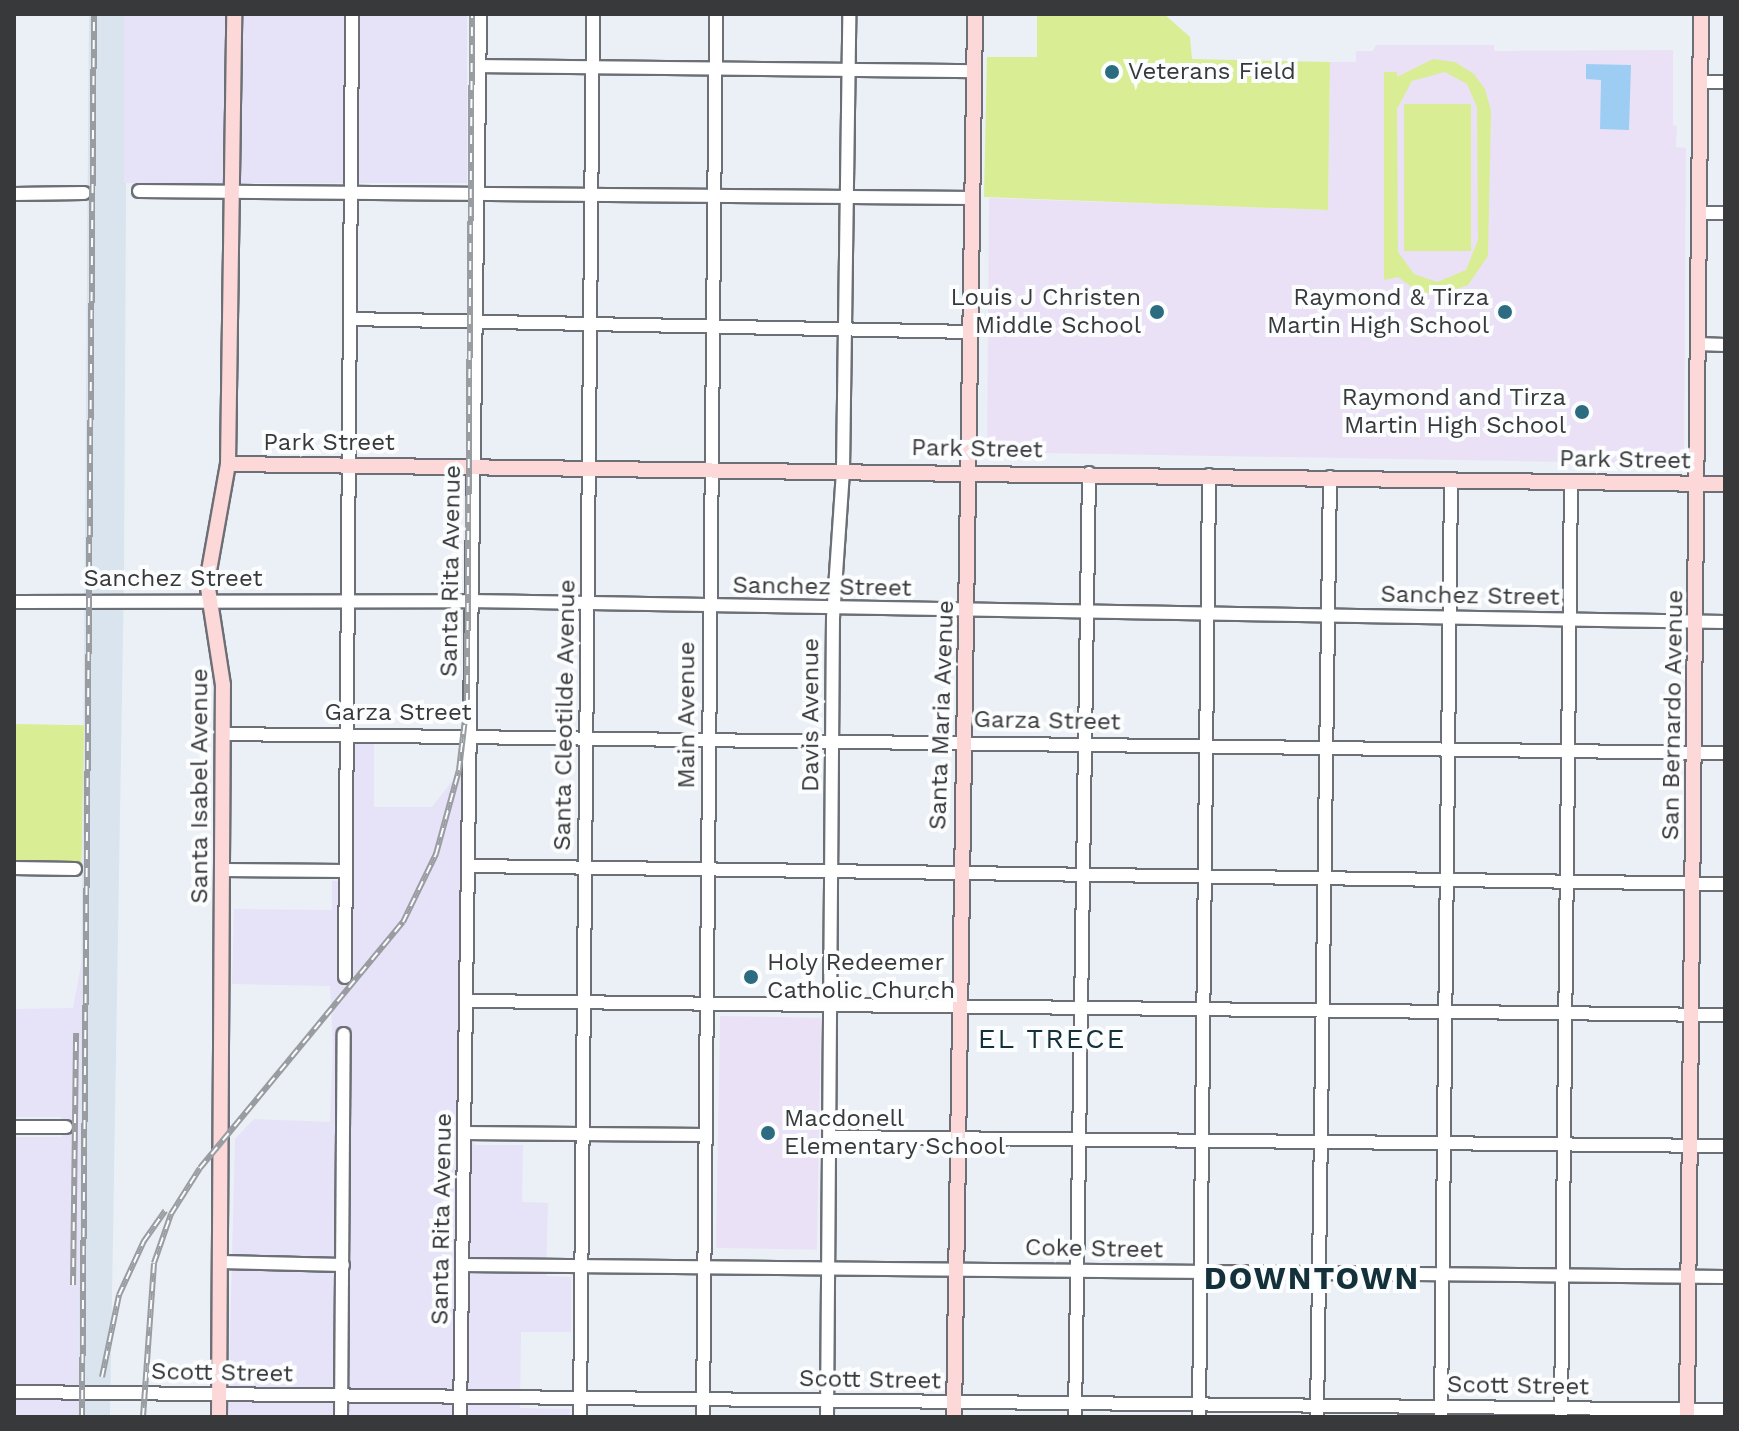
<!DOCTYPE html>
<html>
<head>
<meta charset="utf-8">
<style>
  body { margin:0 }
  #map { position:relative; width:1739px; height:1431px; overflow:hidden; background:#ebf0f6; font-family:"Work Sans",sans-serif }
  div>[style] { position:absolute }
  .built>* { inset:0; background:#d9e4ee }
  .industrial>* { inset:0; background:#e6e2f8; transform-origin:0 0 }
  .education>* { inset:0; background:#ebe1f6; transform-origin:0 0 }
  .green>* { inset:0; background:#d9ed94; transform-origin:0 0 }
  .water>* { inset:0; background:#9ecdf4 }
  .roads { filter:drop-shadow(2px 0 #6c7076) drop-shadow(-2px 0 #6c7076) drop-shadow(0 2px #6c7076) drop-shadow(0 -2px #6c7076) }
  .minor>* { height:12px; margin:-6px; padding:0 6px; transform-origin:6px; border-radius:6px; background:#fff }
  .major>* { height:14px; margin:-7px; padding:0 7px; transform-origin:7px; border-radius:7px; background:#fcd8d8 }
  .rail>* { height:6px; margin-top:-3px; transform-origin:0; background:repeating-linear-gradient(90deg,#fcfdfe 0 9px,#999da1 0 18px); box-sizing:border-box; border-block:2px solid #999da1 }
  .dots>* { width:22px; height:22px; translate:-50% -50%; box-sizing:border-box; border:4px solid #fcfdfe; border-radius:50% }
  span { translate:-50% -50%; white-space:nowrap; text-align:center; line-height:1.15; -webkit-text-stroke:8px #fcfdfe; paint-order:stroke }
  .poi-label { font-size:24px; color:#37393b }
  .left { translate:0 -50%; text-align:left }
  .right { translate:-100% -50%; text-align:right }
  .street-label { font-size:24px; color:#37393b }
  .quarter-label { font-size:28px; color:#13303b; letter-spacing:2px }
  .district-label { font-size:32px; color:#13303b; font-weight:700; letter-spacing:2px }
  .frame { position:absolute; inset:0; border:16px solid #37393b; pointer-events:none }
</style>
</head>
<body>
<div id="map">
  <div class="built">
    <i style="clip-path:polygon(89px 14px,127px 14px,124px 574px,110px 1417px,78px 1417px)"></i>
  </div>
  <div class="industrial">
    <i style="left:124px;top:14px;width:343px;height:169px"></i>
    <i style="clip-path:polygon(353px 739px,374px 739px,374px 807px,432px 807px,469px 759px,466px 1091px,456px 1120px,475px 1145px,523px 1145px,522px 1202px,548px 1203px,546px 1276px,571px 1277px,571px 1332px,521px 1332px,520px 1408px,570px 1409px,569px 1417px,228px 1417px,235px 1139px,254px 1119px,330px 1122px,333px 1045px,330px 986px,232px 984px,234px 909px,332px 910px,332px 881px,353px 880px)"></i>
    <i style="clip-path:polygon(82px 960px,78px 1417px,14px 1417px,14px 1137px,62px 1137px,61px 1117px,14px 1117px,14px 1009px,73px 1008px)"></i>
  </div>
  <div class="education">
    <i style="clip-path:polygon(1376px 45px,1494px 45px,1494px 51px,1502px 51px,1673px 50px,1673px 125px,1677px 126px,1676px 147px,1686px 148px,1684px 464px,987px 452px,989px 198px,1328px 210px,1330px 62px,1356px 62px,1356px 51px,1373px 51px)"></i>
    <i style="left:720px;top:1016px;width:101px;height:232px;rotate:1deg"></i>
  </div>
  <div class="green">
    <i style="clip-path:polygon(1037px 14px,1164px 14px,1190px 37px,1192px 59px,1330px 62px,1328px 210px,984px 197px,987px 57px,1037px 57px)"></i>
    <i style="clip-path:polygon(evenodd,1433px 59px,1455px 62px,1474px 74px,1485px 89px,1491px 111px,1488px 256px,1468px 285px,1439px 295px,1417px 291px,1398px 277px,1384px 280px,1384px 72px,1397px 72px,1397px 77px,1433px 59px,1445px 72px,1467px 84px,1477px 107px,1478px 240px,1466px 270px,1437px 282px,1414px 274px,1398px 252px,1397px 109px,1412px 81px,1445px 72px)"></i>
    <i style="left:1404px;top:104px;width:67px;height:147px"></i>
    <i style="left:14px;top:724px;width:70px;height:137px;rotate:1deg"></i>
  </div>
  <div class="water">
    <i style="clip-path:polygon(1586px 64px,1631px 65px,1629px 130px,1600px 129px,1601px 80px,1586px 79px)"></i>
  </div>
  <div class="roads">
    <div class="minor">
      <i style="left:479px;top:66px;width:495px;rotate:0.6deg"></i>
      <i style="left:1700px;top:82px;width:25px"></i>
      <i style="left:139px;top:191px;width:834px;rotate:0.48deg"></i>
      <i style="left:14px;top:194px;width:70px;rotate:-0.8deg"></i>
      <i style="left:1698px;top:213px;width:27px"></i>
      <i style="left:350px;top:319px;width:622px;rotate:1.2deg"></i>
      <i style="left:1698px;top:344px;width:27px;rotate:2deg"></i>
      <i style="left:14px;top:602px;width:453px;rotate:-0.1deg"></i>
      <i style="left:467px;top:601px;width:1258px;rotate:0.96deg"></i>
      <i style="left:224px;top:734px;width:1501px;rotate:0.73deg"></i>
      <i style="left:471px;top:866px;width:1254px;rotate:0.82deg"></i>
      <i style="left:14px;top:868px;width:61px;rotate:0.9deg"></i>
      <i style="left:223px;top:870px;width:121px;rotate:0.5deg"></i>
      <i style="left:345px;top:977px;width:963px;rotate:-89.58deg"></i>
      <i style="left:469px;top:1001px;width:1256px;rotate:0.64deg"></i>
      <i style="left:14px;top:1127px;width:52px"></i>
      <i style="left:464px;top:1133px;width:242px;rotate:0.5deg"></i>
      <i style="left:831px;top:1137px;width:894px;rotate:0.58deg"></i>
      <i style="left:221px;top:1262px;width:122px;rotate:1.4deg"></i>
      <i style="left:463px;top:1265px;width:1262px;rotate:0.54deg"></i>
      <i style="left:14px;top:1392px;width:1711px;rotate:0.6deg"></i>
      <i style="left:341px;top:1417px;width:383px;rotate:-89.6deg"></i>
      <i style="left:460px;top:1417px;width:1403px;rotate:-89.18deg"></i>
      <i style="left:580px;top:1417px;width:1403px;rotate:-89.47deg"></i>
      <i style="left:703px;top:1417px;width:1403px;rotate:-89.47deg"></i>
      <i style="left:827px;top:1417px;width:799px;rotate:-89.57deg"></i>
      <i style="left:833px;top:618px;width:148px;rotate:-86.1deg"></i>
      <i style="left:843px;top:470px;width:456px;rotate:-89.2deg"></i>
      <i style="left:1075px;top:1417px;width:944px;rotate:-89.15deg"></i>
      <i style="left:1199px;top:1417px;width:942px;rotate:-89.39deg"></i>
      <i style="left:1317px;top:1417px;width:940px;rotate:-89.21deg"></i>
      <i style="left:1441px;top:1417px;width:938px;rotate:-89.39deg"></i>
      <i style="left:1561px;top:1417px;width:936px;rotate:-89.39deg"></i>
    </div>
    <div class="major">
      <i style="left:228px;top:464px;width:1497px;rotate:0.77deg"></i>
      <i style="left:219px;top:1417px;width:732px;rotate:-89.69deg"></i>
      <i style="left:223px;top:685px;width:104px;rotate:-98.8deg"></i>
      <i style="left:207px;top:582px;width:120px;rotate:-79.9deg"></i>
      <i style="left:228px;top:464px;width:450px;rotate:-89.2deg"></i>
      <i style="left:954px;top:1417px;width:1403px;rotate:-89.14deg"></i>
      <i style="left:1687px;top:1417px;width:1403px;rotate:-89.43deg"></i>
    </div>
  </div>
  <div class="rail">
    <i style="left:73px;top:1285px;width:252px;rotate:-89.3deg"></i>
    <i style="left:102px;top:1377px;width:84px;rotate:-78.3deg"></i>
    <i style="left:119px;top:1295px;width:60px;rotate:-65.2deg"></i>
    <i style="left:144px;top:1241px;width:37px;rotate:-55deg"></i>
    <i style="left:82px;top:1417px;width:1403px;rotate:-89.51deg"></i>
    <i style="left:143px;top:1417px;width:154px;rotate:-85.9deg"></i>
    <i style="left:154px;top:1263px;width:52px;rotate:-70.9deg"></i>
    <i style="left:171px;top:1214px;width:54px;rotate:-57.8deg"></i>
    <i style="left:200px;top:1168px;width:319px;rotate:-50.5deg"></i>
    <i style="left:403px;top:922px;width:76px;rotate:-64.1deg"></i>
    <i style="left:436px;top:854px;width:87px;rotate:-74.7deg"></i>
    <i style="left:459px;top:770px;width:68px;rotate:-83.3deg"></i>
    <i style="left:467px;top:702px;width:688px;rotate:-89.58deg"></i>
  </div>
  <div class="dots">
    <i style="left:1112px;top:72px;background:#2d6b81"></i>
    <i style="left:1157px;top:312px;background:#2d6b81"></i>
    <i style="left:1505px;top:312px;background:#2d6b81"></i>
    <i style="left:1582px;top:412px;background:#2d6b81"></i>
    <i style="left:751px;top:977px;background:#2d6b81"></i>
    <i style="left:768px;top:1133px;background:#2d6b81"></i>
  </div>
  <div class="poi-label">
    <span class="left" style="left:1128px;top:72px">Veterans Field</span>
    <span class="right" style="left:1141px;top:312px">Louis J Christen<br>Middle School</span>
    <span class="right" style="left:1489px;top:312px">Raymond &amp; Tirza<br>Martin High School</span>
    <span class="right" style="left:1566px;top:412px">Raymond and Tirza<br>Martin High School</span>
    <span class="left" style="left:767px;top:977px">Holy Redeemer<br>Catholic Church</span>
    <span class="left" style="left:784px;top:1133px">Macdonell<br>Elementary School</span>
  </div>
  <div class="street-label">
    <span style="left:329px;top:443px">Park Street</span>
    <span style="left:977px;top:449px;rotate:1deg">Park Street</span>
    <span style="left:1625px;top:460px;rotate:1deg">Park Street</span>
    <span style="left:451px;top:571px;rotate:-89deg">Santa Rita Avenue</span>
    <span style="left:173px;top:579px">Sanchez Street</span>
    <span style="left:822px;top:587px;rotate:1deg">Sanchez Street</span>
    <span style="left:1470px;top:596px;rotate:1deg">Sanchez Street</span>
    <span style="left:398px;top:713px">Garza Street</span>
    <span style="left:565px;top:715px;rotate:-89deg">Santa Cleotilde Avenue</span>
    <span style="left:687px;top:715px;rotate:-90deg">Main Avenue</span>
    <span style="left:811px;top:715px;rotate:-90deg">Davis Avenue</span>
    <span style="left:942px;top:715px;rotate:-88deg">Santa Maria Avenue</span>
    <span style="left:1673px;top:715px;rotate:-89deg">San Bernardo Avenue</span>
    <span style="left:1047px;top:721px;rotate:1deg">Garza Street</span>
    <span style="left:200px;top:786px;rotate:-90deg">Santa Isabel Avenue</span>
    <span style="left:442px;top:1219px;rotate:-89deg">Santa Rita Avenue</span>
    <span style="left:1094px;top:1249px;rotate:1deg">Coke Street</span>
    <span style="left:222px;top:1373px;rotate:1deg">Scott Street</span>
    <span style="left:870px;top:1380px;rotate:1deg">Scott Street</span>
    <span style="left:1518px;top:1386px;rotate:1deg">Scott Street</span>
  </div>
  <div class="quarter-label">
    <span style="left:1052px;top:1039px">EL TRECE</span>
  </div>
  <div class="district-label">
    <span style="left:1312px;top:1278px">DOWNTOWN</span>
  </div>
  <div class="frame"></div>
</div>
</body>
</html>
